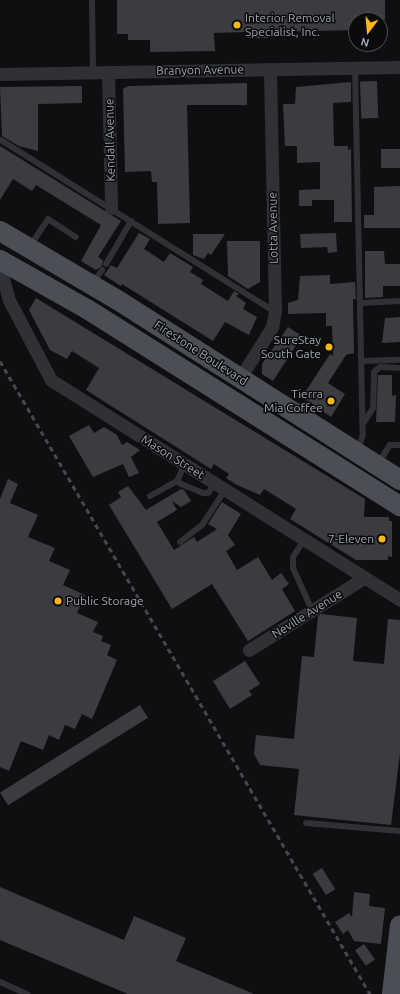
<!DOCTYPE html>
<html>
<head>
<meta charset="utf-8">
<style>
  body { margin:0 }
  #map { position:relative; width:400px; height:994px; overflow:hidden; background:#0f0f11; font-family:Ubuntu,sans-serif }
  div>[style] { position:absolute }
  .building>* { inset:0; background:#3b3c42; transform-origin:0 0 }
  .service>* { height:6px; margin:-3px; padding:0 3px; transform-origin:3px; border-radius:3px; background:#303136 }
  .minor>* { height:13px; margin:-6.5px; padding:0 6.5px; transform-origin:6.5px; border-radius:6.5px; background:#303136 }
  .primary>* { height:20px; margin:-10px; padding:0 10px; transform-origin:10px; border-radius:10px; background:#4c4e56 }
  .rail>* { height:3px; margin-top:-1.5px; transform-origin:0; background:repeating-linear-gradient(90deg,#45474e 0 5px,transparent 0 9px) }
  .dots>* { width:11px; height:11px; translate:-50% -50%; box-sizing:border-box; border:2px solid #0b0b0c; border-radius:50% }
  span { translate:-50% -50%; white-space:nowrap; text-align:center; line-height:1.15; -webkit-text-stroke:3px #0b0b0c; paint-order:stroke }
  .poi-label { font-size:12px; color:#9fa5b4 }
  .left { translate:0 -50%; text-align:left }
  .right { translate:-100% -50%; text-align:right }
  .street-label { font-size:12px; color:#9fa5b4 }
  .north { position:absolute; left:348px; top:12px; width:40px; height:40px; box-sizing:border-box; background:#0b0b0c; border:1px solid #46494f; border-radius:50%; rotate:196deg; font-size:11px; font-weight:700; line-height:16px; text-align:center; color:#9fa5b4 }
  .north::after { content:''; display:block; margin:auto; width:14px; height:18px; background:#ffb61a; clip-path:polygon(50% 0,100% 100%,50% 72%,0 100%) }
</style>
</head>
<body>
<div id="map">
  <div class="building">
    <i style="clip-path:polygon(117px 0,385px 0,385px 20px,356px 20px,356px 30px,268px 32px,268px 38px,246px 38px,246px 32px,214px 33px,215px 51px,150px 52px,150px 40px,128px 40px,128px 34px,117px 34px)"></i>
    <i style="left:377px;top:81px;width:37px;height:17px;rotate:88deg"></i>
    <i style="clip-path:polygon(351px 82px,351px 102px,333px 103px,334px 146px,348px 146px,348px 150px,351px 149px,352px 222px,334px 222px,334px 200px,312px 200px,312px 206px,299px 206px,299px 190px,320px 189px,320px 162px,297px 163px,297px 146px,285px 146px,283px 104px,295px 104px,296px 87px)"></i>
    <i style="clip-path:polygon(247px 83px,247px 105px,187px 105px,190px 223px,158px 224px,157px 182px,152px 182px,151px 171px,125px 172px,123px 89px,128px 86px)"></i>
    <i style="clip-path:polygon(82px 86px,82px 103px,38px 104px,38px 151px,19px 146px,2px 136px,0 87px)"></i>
    <i style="clip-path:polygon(0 146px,121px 221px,98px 257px,103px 260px,102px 266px,96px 270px,81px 261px,101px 225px,36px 185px,32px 191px,13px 179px,0 200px)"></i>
    <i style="left:381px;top:149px;width:19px;height:19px"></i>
    <i style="clip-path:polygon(400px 186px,400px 228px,364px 228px,364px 215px,374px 215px,374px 187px)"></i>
    <i style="clip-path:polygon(139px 233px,150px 239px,144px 249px,164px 262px,170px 253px,193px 267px,190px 272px,203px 280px,201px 284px,228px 301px,234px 291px,239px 294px,236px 296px,246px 303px,243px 309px,257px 317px,249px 335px,225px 322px,213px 341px,122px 284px,121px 286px,104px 275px,111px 265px,117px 268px)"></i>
    <i style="clip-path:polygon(336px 233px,337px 252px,328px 253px,327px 247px,301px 248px,300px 234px)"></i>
    <i style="clip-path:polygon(193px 234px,225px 234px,211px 255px,208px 253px,204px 259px,193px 255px)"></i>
    <i style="clip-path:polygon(227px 241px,260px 241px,260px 282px,248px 289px,228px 276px)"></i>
    <i style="clip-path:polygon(365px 251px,384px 251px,385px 264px,400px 264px,400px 286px,383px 286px,383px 297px,365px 298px)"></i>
    <i style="clip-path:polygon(330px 275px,330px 284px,355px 282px,356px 299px,353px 299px,354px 353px,346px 355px,328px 383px,345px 394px,331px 417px,302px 397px,330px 354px,333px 356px,332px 326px,326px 326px,326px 313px,288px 314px,288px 303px,298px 300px,300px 276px)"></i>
    <i style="clip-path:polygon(36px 298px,365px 499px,364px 517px,389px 517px,389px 521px,392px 521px,392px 557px,388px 556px,388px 560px,356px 560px,290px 519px,296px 509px,264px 489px,260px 495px,235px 484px,226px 478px,229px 474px,214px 464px,211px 469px,86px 390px,99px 368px,72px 351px,67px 359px,50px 350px,29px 310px)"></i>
    <i style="clip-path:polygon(400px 317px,400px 342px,382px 343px,385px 318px)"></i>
    <i style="clip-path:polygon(288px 327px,302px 336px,273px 381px,262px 374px,262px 364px)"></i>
    <i style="clip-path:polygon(378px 375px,392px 375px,392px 396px,396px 395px,395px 422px,376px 422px)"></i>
    <i style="clip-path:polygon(89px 425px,94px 433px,104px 427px,117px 435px,122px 445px,127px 442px,140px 450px,131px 457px,139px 473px,129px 477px,123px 464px,93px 477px,69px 436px)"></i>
    <i style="clip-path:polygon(8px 479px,18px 484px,10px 503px,38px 515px,28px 537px,55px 548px,49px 561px,70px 570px,63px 585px,85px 595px,77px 613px,98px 622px,93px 632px,103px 636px,101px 641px,111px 645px,107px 655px,117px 660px,92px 719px,82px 714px,75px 729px,65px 725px,59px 740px,49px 735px,43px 750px,21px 741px,9px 771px,0 767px,0 499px)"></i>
    <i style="clip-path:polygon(128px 486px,146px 510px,181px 489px,184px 490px,191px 501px,181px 507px,172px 501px,177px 510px,157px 522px,174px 550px,194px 537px,197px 542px,217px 529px,208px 524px,222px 502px,241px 514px,228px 535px,235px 545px,226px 551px,237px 570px,258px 557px,272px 580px,281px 573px,289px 584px,282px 589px,295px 611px,248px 641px,212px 584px,172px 609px,109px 505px,121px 497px,118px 492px)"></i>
    <i style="clip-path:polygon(321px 614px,357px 618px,353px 661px,384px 664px,388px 619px,400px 620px,400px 753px,391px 825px,294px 815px,299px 769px,260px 765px,254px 754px,256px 735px,294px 739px,302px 656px,314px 657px,318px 616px)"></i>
    <i style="clip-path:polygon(245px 661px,260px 684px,249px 691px,252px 695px,230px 709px,213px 681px)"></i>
    <i style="left:140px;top:705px;width:15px;height:165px;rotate:58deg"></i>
    <i style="left:322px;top:868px;width:25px;height:11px;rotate:58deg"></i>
    <i style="clip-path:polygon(0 887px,124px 940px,134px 916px,186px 938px,176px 961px,254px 994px,128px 994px,0 940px)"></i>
    <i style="clip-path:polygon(354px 892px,370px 894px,369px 906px,385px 908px,381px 944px,354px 941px,348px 930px,343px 934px,335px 922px,349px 913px,352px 917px)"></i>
    <i style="left:364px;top:944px;width:19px;height:11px;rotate:55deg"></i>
  </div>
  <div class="service">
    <i style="left:92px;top:0;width:72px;rotate:89.2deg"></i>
    <i style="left:355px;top:68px;width:367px;rotate:88.8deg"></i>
    <i style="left:363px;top:435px;width:15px;rotate:110deg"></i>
    <i style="left:1px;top:140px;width:322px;rotate:32.1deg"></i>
    <i style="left:30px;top:246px;width:32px;rotate:-56deg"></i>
    <i style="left:48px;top:219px;width:33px;rotate:33deg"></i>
    <i style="left:106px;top:264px;width:50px;rotate:-59.8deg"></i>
    <i style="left:93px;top:283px;width:16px;rotate:-55deg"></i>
    <i style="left:360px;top:303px;width:40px;rotate:-2.9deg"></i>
    <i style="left:362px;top:361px;width:38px;rotate:-2deg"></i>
    <i style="left:363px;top:424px;width:19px;rotate:-58deg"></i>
    <i style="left:373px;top:408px;width:36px;rotate:-88deg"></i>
    <i style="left:374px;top:372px;width:8px;rotate:-40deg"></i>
    <i style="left:380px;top:367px;width:20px;rotate:3deg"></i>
    <i style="left:185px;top:464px;width:19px;rotate:115deg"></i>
    <i style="left:177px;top:481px;width:5px;rotate:37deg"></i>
    <i style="left:181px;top:484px;width:24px;rotate:22deg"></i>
    <i style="left:203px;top:493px;width:5px"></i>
    <i style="left:208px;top:493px;width:11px;rotate:-52deg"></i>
    <i style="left:378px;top:464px;width:22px;rotate:-58deg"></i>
    <i style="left:390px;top:445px;width:10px"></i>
    <i style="left:150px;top:496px;width:31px;rotate:-29deg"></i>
    <i style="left:304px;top:540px;width:20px;rotate:123deg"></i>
    <i style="left:293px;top:557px;width:11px;rotate:90deg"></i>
    <i style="left:293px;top:568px;width:46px;rotate:65.7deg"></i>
    <i style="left:180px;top:542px;width:28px;rotate:-38deg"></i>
    <i style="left:202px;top:525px;width:42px;rotate:-56.7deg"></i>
    <i style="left:306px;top:823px;width:94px;rotate:4.9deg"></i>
    <i style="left:0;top:982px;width:30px;rotate:24deg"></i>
  </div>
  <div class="minor">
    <i style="left:108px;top:72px;width:136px;rotate:88.7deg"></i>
    <i style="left:0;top:74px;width:400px;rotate:-1deg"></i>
    <i style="left:0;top:267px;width:34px;rotate:75deg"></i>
    <i style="left:9px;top:300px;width:90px;rotate:62.3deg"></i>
    <i style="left:51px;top:380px;width:413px;rotate:32.2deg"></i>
    <i style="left:240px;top:378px;width:60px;rotate:-57.9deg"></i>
    <i style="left:272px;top:327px;width:16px;rotate:-79deg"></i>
    <i style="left:275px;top:311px;width:242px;rotate:-91.2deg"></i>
    <i style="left:249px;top:650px;width:136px;rotate:-32.1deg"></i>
  </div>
  <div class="primary">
    <i style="left:0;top:231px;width:134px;rotate:30.4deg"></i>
    <i style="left:116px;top:299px;width:337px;rotate:32.5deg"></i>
    <i style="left:0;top:260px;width:100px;rotate:29.4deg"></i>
    <i style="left:87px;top:309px;width:370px;rotate:32.2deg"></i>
    <i style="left:392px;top:994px;width:69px;rotate:-83.4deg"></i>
  </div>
  <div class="rail">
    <i style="left:0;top:361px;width:733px;rotate:59.69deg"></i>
  </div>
  <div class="dots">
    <i style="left:237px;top:25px;background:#ffb61a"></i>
    <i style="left:329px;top:347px;background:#ffb61a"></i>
    <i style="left:331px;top:401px;background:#ffb61a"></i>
    <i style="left:382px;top:539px;background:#ffb61a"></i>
    <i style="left:58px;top:601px;background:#ffb61a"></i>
  </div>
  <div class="poi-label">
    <span class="left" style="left:245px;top:25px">Interior Removal<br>Specialist, Inc.</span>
    <span class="right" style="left:321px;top:347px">SureStay<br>South Gate</span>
    <span class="right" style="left:323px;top:401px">Tierra<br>Mia Coffee</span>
    <span class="right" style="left:374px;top:539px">7-Eleven</span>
    <span class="left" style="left:66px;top:601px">Public Storage</span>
  </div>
  <div class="street-label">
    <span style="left:200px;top:70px;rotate:-1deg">Branyon Avenue</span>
    <span style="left:110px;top:140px;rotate:-91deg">Kendall Avenue</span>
    <span style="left:273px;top:228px;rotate:-91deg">Lotta Avenue</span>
    <span style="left:201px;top:353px;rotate:33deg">Firestone Boulevard</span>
    <span style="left:173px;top:457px;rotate:32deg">Mason Street</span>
    <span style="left:307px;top:614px;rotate:-32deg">Neville Avenue</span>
  </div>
  <div class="north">N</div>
</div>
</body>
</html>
